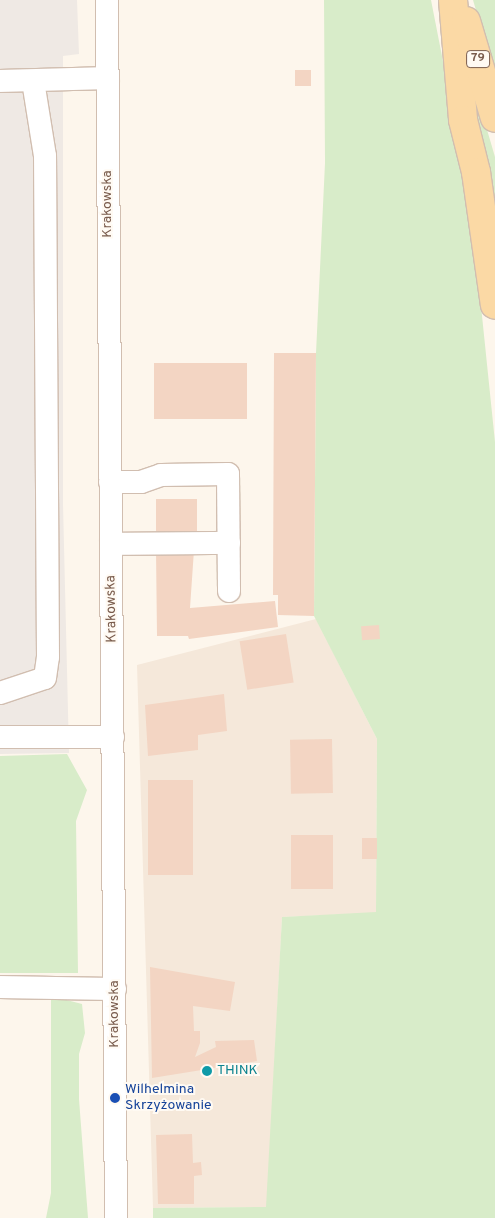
<!DOCTYPE html>
<html>
<head>
<meta charset="utf-8">
<style>
  body { margin:0 }
  #map { position:relative; width:495px; height:1218px; overflow:hidden; background:#fdf6ec; font-family:Overpass,sans-serif }
  div>[style] { position:absolute }
  .residential>* { inset:0; background:#f5e8da }
  .industrial>* { inset:0; background:#efe9e4 }
  .green>* { inset:0; background:#d8ecc9 }
  .building>* { inset:0; background:#f3d5c3; transform-origin:0 0 }
  .roads { filter:drop-shadow(1px 0 #d1beb0) drop-shadow(-1px 0 #d1beb0) drop-shadow(0 1px #d1beb0) drop-shadow(0 -1px #d1beb0) }
  .minor>* { height:22px; margin:-11px; padding:0 11px; transform-origin:11px; border-radius:11px; background:#fff }
  .major>* { height:28px; margin:-14px; padding:0 14px; transform-origin:14px; border-radius:14px; background:#fbd9a5 }
  .dots>* { width:14px; height:14px; translate:-50% -50%; box-sizing:border-box; border:2px solid #fffaf3; border-radius:50% }
  span { translate:-50% -50%; white-space:nowrap; text-align:center; line-height:1.15; -webkit-text-stroke:4px #fffaf3; paint-order:stroke }
  .shield-label span { padding:1px 4px; background:#fffaf3; border:1px solid; border-radius:4px; -webkit-text-stroke-width:0 }
  .shield-label { font-size:12px; color:#7a5c4d; font-weight:700 }
  .street-label { font-size:14px; color:#7a5c4d }
  .culture-label { font-size:14px; color:#0d838f }
  .left { translate:0 -50%; text-align:left }
  .transit-label { font-size:14px; color:#164399 }
</style>
</head>
<body>
<div id="map">
  <div class="residential">
    <i style="clip-path:polygon(316px 619px,377px 739px,376px 913px,282px 917px,267px 1207px,153px 1208px,137px 665px)"></i>
  </div>
  <div class="industrial">
    <i style="clip-path:polygon(0 0,77px 0,79px 54px,63px 56px,63px 504px,69px 753px,0 754px)"></i>
  </div>
  <div class="green">
    <i style="clip-path:polygon(324px 0,431px 0,470px 199px,495px 442px,495px 1218px,153px 1218px,153px 1208px,266px 1207px,282px 917px,376px 912px,377px 739px,314px 616px,316px 353px,325px 163px)"></i>
    <i style="clip-path:polygon(473px 0,495px 0,495px 75px)"></i>
    <i style="clip-path:polygon(476px 92px,495px 157px,495px 222px,474px 97px)"></i>
    <i style="clip-path:polygon(67px 754px,87px 790px,76px 821px,78px 973px,0 973px,0 756px)"></i>
    <i style="clip-path:polygon(51px 996px,82px 1004px,85px 1033px,79px 1054px,79px 1099px,88px 1218px,46px 1218px,51px 1193px)"></i>
  </div>
  <div class="building">
    <i style="left:311px;top:70px;width:16px;height:16px;rotate:90deg"></i>
    <i style="clip-path:polygon(274px 353px,316px 353px,314px 616px,278px 615px,278px 595px,273px 595px)"></i>
    <i style="left:247px;top:363px;width:56px;height:93px;rotate:90deg"></i>
    <i style="left:156px;top:499px;width:41px;height:39px"></i>
    <i style="clip-path:polygon(194px 550px,190px 608px,275px 601px,278px 627px,189px 639px,188px 636px,157px 636px,156px 551px)"></i>
    <i style="left:379px;top:625px;width:14px;height:18px;rotate:86deg"></i>
    <i style="left:286px;top:634px;width:49px;height:47px;rotate:81deg"></i>
    <i style="clip-path:polygon(224px 694px,227px 731px,198px 735px,198px 750px,148px 756px,145px 705px)"></i>
    <i style="left:332px;top:739px;width:54px;height:42px;rotate:89deg"></i>
    <i style="left:193px;top:780px;width:95px;height:45px;rotate:90deg"></i>
    <i style="left:291px;top:835px;width:42px;height:54px"></i>
    <i style="left:362px;top:838px;width:15px;height:21px"></i>
    <i style="clip-path:polygon(150px 967px,235px 982px,230px 1011px,193px 1006px,194px 1031px,200px 1031px,200px 1043px,195px 1057px,216px 1047px,215px 1041px,254px 1040px,257px 1061px,152px 1078px)"></i>
    <i style="clip-path:polygon(192px 1134px,193px 1163px,201px 1162px,202px 1175px,194px 1176px,194px 1204px,158px 1204px,156px 1135px)"></i>
  </div>
  <div class="roads">
    <div class="minor">
      <i style="left:107px;top:0;width:1218px;rotate:89.58deg"></i>
      <i style="left:0;top:81px;width:108px;rotate:-1.6deg"></i>
      <i style="left:110px;top:482px;width:31px"></i>
      <i style="left:141px;top:482px;width:21px;rotate:-19deg"></i>
      <i style="left:161px;top:475px;width:67px;rotate:-0.9deg"></i>
      <i style="left:228px;top:474px;width:117px;rotate:89.5deg"></i>
      <i style="left:111px;top:544px;width:118px;rotate:-0.5deg"></i>
      <i style="left:0;top:693px;width:47px;rotate:-18.4deg"></i>
      <i style="left:45px;top:678px;width:21px;rotate:-82deg"></i>
      <i style="left:48px;top:657px;width:501px;rotate:-90.34deg"></i>
      <i style="left:45px;top:156px;width:76px;rotate:-99.1deg"></i>
      <i style="left:0;top:737px;width:113px"></i>
      <i style="left:0;top:987px;width:115px;rotate:1deg"></i>
    </div>
    <div class="major">
      <i style="left:453px;top:0;width:120px;rotate:85.2deg"></i>
      <i style="left:463px;top:120px;width:54px;rotate:76deg"></i>
      <i style="left:476px;top:172px;width:134px;rotate:81.9deg"></i>
      <i style="left:466px;top:21px;width:101px;rotate:73.4deg"></i>
    </div>
  </div>
  <div class="dots">
    <i style="left:207px;top:1071px;background:#0f9aa8"></i>
    <i style="left:115px;top:1098px;background:#1a4fb4"></i>
  </div>
  <div class="shield-label">
    <span style="left:478px;top:59px">79</span>
  </div>
  <div class="street-label">
    <span style="left:108px;top:204px;rotate:-90deg">Krakowska</span>
    <span style="left:112px;top:609px;rotate:-91deg">Krakowska</span>
    <span style="left:115px;top:1014px;rotate:-90deg">Krakowska</span>
  </div>
  <div class="culture-label">
    <span class="left" style="left:217px;top:1071px">THINK</span>
  </div>
  <div class="transit-label">
    <span class="left" style="left:125px;top:1098px">Wilhelmina<br>Skrzyżowanie</span>
  </div>
</div>
</body>
</html>
